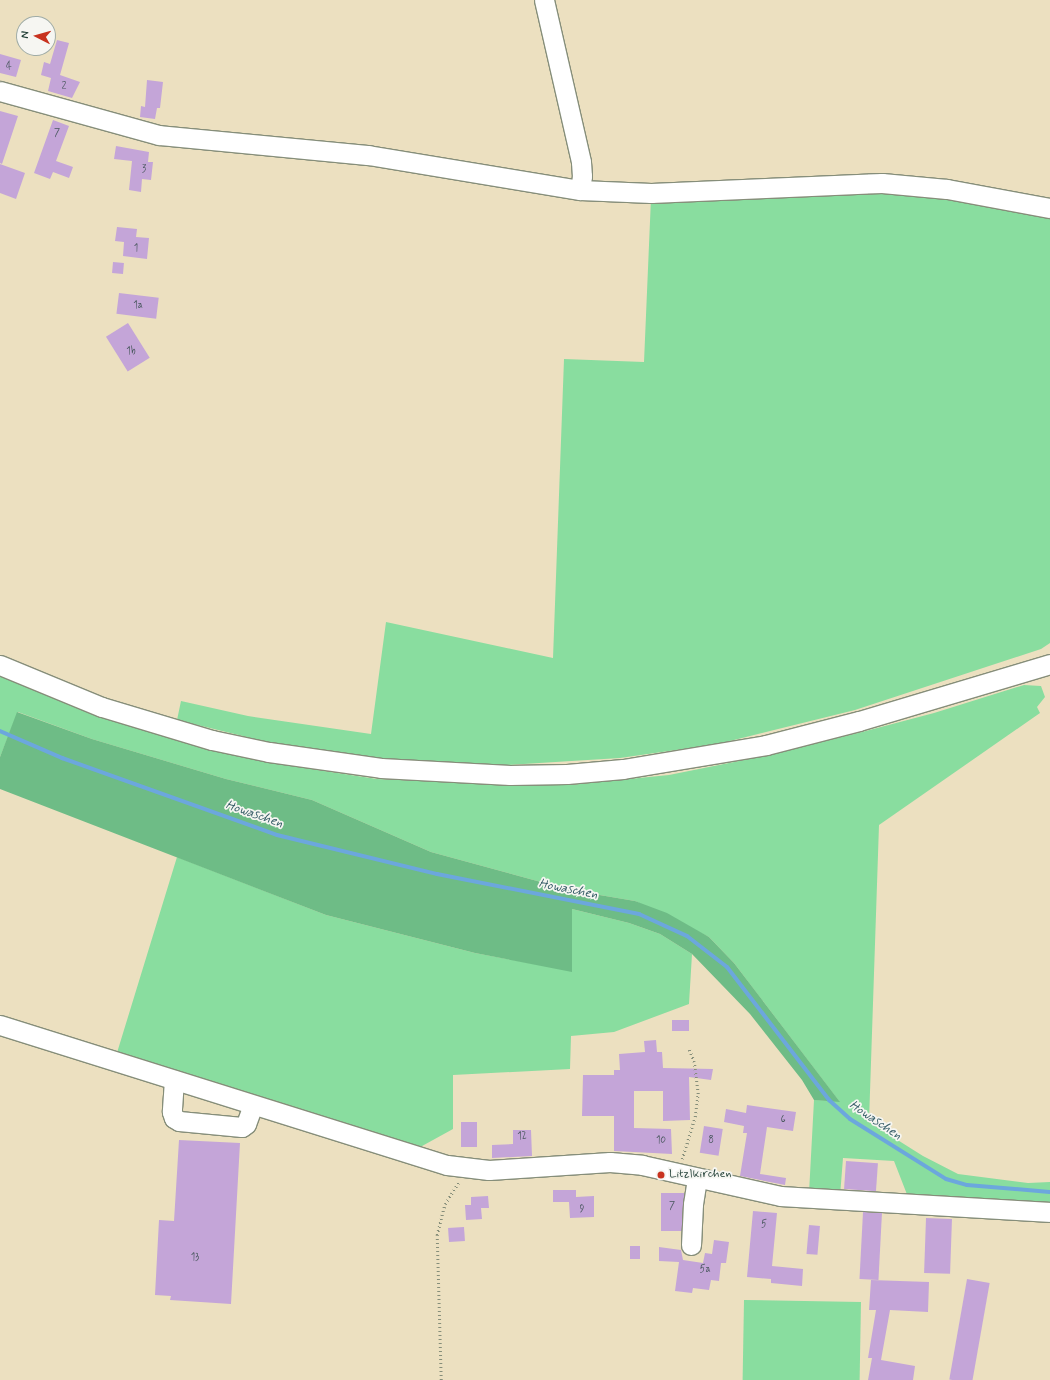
<!DOCTYPE html>
<html>
<head>
<meta charset="utf-8">
<style>
  body { margin:0 }
  #map { position:relative; width:1050px; height:1380px; overflow:hidden; background:#ece0c0; font-family:Mynerve,sans-serif }
  div>[style] { position:absolute }
  .green>* { inset:0; background:#89dd9f; transform-origin:0 0 }
  .forest>* { inset:0; background:#6ebc86 }
  .stream>* { height:4px; margin:-2px; padding:0 2px; transform-origin:2px; border-radius:2px; background:#6ca7dd }
  .building>* { inset:0; background:#c4a5d8; transform-origin:0 0 }
  .path>* { height:2.5px; margin-top:-1.25px; transform-origin:0; background:repeating-linear-gradient(90deg,#868e7a 0 1px,transparent 0 4px) }
  .roads { filter:drop-shadow(1px 0 #868e7a) drop-shadow(-1px 0 #868e7a) drop-shadow(0 1px #868e7a) drop-shadow(0 -1px #868e7a) }
  .minor>* { height:19px; margin:-9.5px; padding:0 9.5px; transform-origin:9.5px; border-radius:9.5px; background:#fff }
  .dots>* { width:11px; height:11px; translate:-50% -50%; box-sizing:border-box; border:2px solid #f6f6f2; border-radius:50% }
  span { translate:-50% -50%; white-space:nowrap; text-align:center; line-height:1.15; -webkit-text-stroke:3.5px #f6f6f2; paint-order:stroke }
  .number-label { font-size:10px; color:#48575d }
  .number-label span { -webkit-text-stroke-width:0 }
  .poi-label { font-size:12px; color:#1f3d34 }
  .left { translate:0 -50%; text-align:left }
  .water-label { font-size:13px; color:#365d67; font-style:italic }
  .north { position:absolute; left:16px; top:16px; width:40px; height:40px; box-sizing:border-box; background:#f6f6f2; border:1px solid #a0aca6; border-radius:50%; rotate:276deg; font-size:11px; font-weight:700; line-height:16px; text-align:center; color:#1f3d34 }
  .north::after { content:''; display:block; margin:auto; width:14px; height:18px; background:#c8321e; clip-path:polygon(50% 0,100% 100%,50% 72%,0 100%) }
</style>
</head>
<body>
<div id="map">
  <div class="green">
    <i style="clip-path:polygon(879px 188px,1050px 213px,1050px 643px,1041px 649px,855px 710px,718px 744px,620px 758px,507px 765px,381px 759px,271px 743px,177px 720px,181px 701px,248px 716px,371px 734px,386px 622px,553px 658px,564px 359px,644px 362px,651px 198px)"></i>
    <i style="clip-path:polygon(0 673px,120px 722px,203px 748px,265px 762px,377px 779px,512px 785px,569px 785px,669px 775px,769px 755px,862px 732px,934px 713px,1024px 685px,1041px 686px,1045px 697px,1037px 707px,1040px 713px,879px 825px,869px 1122px,923px 1156px,958px 1174px,1028px 1183px,1050px 1182px,1050px 1204px,908px 1197px,894px 1161px,843px 1158px,840px 1196px,809px 1193px,814px 1100px,839px 1101px,734px 963px,709px 937px,635px 901px,570px 890px,431px 852px,312px 800px,226px 779px,92px 739px,18px 712px,0 757px)"></i>
    <i style="clip-path:polygon(177px 857px,326px 915px,475px 953px,572px 971px,572px 909px,629px 923px,660px 934px,692px 954px,689px 1004px,614px 1032px,571px 1036px,570px 1069px,453px 1075px,453px 1129px,413px 1151px,116px 1056px)"></i>
    <i style="left:744px;top:1300px;width:117px;height:80px;rotate:1deg"></i>
  </div>
  <div class="forest">
    <i style="clip-path:polygon(17px 712px,92px 739px,226px 779px,312px 800px,431px 852px,570px 890px,635px 901px,667px 913px,709px 937px,734px 963px,840px 1102px,814px 1100px,802px 1080px,750px 1014px,692px 954px,660px 934px,629px 923px,572px 909px,572px 972px,475px 953px,326px 915px,0 789px,0 757px)"></i>
  </div>
  <div class="stream">
    <i style="left:0;top:731px;width:68px;rotate:23.5deg"></i>
    <i style="left:62px;top:758px;width:228px;rotate:19.7deg"></i>
    <i style="left:277px;top:835px;width:165px;rotate:13.7deg"></i>
    <i style="left:437px;top:874px;width:206px;rotate:11.2deg"></i>
    <i style="left:639px;top:914px;width:53px;rotate:24.6deg"></i>
    <i style="left:687px;top:936px;width:51px;rotate:37.8deg"></i>
    <i style="left:727px;top:967px;width:168px;rotate:52.5deg"></i>
    <i style="left:829px;top:1100px;width:28px;rotate:42deg"></i>
    <i style="left:850px;top:1119px;width:113px;rotate:32deg"></i>
    <i style="left:946px;top:1179px;width:22px;rotate:16deg"></i>
    <i style="left:967px;top:1185px;width:83px;rotate:4.8deg"></i>
  </div>
  <div class="building">
    <i style="clip-path:polygon(57px 40px,69px 43px,60px 75px,80px 82px,72px 98px,48px 91px,51px 78px,41px 75px,44px 62px,50px 64px)"></i>
    <i style="clip-path:polygon(0 54px,21px 60px,16px 77px,0 73px)"></i>
    <i style="clip-path:polygon(147px 80px,163px 82px,160px 108px,157px 108px,155px 119px,140px 117px,141px 106px,145px 107px)"></i>
    <i style="clip-path:polygon(0 111px,18px 116px,2px 164px,0 163px)"></i>
    <i style="clip-path:polygon(53px 120px,69px 126px,56px 161px,73px 167px,69px 178px,53px 172px,50px 179px,34px 173px)"></i>
    <i style="clip-path:polygon(116px 146px,149px 152px,148px 162px,153px 162px,151px 180px,142px 179px,141px 192px,129px 190px,132px 161px,114px 159px)"></i>
    <i style="clip-path:polygon(0 164px,25px 173px,16px 199px,0 193px)"></i>
    <i style="clip-path:polygon(117px 227px,137px 229px,136px 237px,149px 238px,147px 259px,123px 256px,124px 242px,115px 241px)"></i>
    <i style="left:113px;top:262px;width:11px;height:11px;rotate:5deg"></i>
    <i style="left:119px;top:293px;width:40px;height:21px;rotate:7deg"></i>
    <i style="left:128px;top:323px;width:41px;height:26px;rotate:58deg"></i>
    <i style="left:672px;top:1020px;width:17px;height:11px"></i>
    <i style="clip-path:polygon(656px 1040px,657px 1052px,662px 1052px,663px 1068px,713px 1069px,711px 1080px,689px 1077px,690px 1120px,663px 1121px,663px 1091px,634px 1091px,634px 1128px,671px 1129px,672px 1154px,614px 1151px,614px 1116px,582px 1116px,583px 1075px,614px 1075px,614px 1070px,620px 1070px,619px 1054px,645px 1052px,644px 1041px)"></i>
    <i style="clip-path:polygon(747px 1105px,796px 1112px,793px 1131px,767px 1127px,760px 1174px,786px 1178px,785px 1185px,740px 1176px,747px 1133px,743px 1133px,744px 1126px,724px 1122px,726px 1109px,746px 1113px)"></i>
    <i style="left:461px;top:1122px;width:16px;height:25px"></i>
    <i style="left:704px;top:1126px;width:19px;height:27px;rotate:9deg"></i>
    <i style="clip-path:polygon(513px 1130px,531px 1130px,532px 1156px,492px 1158px,492px 1145px,513px 1144px)"></i>
    <i style="clip-path:polygon(179px 1140px,240px 1143px,231px 1304px,170px 1300px,171px 1296px,155px 1295px,159px 1220px,174px 1221px)"></i>
    <i style="left:846px;top:1161px;width:32px;height:28px;rotate:4deg"></i>
    <i style="clip-path:polygon(553px 1190px,576px 1190px,576px 1197px,594px 1196px,594px 1217px,570px 1218px,569px 1202px,553px 1202px)"></i>
    <i style="left:661px;top:1193px;width:23px;height:38px"></i>
    <i style="clip-path:polygon(488px 1196px,489px 1208px,481px 1208px,482px 1219px,466px 1220px,465px 1205px,471px 1205px,471px 1197px)"></i>
    <i style="clip-path:polygon(753px 1211px,777px 1213px,772px 1266px,803px 1269px,802px 1286px,771px 1283px,771px 1279px,747px 1277px)"></i>
    <i style="left:863px;top:1212px;width:19px;height:67px;rotate:3deg"></i>
    <i style="left:926px;top:1218px;width:26px;height:55px;rotate:2deg"></i>
    <i style="left:809px;top:1225px;width:11px;height:29px;rotate:5deg"></i>
    <i style="left:464px;top:1227px;width:14px;height:16px;rotate:86deg"></i>
    <i style="clip-path:polygon(714px 1240px,729px 1242px,726px 1263px,721px 1263px,719px 1281px,711px 1280px,709px 1290px,693px 1288px,692px 1293px,675px 1291px,679px 1262px,659px 1261px,659px 1247px,681px 1250px,683px 1260px,703px 1263px,705px 1253px,712px 1254px)"></i>
    <i style="left:630px;top:1246px;width:10px;height:13px"></i>
    <i style="left:967px;top:1279px;width:23px;height:102px;rotate:10deg"></i>
    <i style="clip-path:polygon(871px 1280px,929px 1282px,928px 1312px,890px 1310px,881px 1360px,915px 1366px,913px 1380px,868px 1380px,872px 1358px,868px 1358px,876px 1310px,869px 1310px)"></i>
  </div>
  <div class="path">
    <i style="left:682px;top:1159px;width:44px;rotate:-72.8deg"></i>
    <i style="left:695px;top:1117px;width:23px;rotate:-83deg"></i>
    <i style="left:698px;top:1094px;width:32px;rotate:-97deg"></i>
    <i style="left:694px;top:1062px;width:14px;rotate:-111deg"></i>
    <i style="left:441px;top:1380px;width:145px;rotate:-91.6deg"></i>
    <i style="left:437px;top:1235px;width:32px;rotate:-76deg"></i>
    <i style="left:445px;top:1204px;width:26px;rotate:-58deg"></i>
  </div>
  <div class="roads">
    <div class="minor">
      <i style="left:544px;top:0;width:166px;rotate:77.1deg"></i>
      <i style="left:581px;top:162px;width:14px;rotate:86deg"></i>
      <i style="left:582px;top:176px;width:14px;rotate:98deg"></i>
      <i style="left:0;top:91px;width:165px;rotate:15.5deg"></i>
      <i style="left:159px;top:135px;width:210px;rotate:5.5deg"></i>
      <i style="left:368px;top:155px;width:215px;rotate:9.4deg"></i>
      <i style="left:580px;top:190px;width:71px;rotate:2.4deg"></i>
      <i style="left:651px;top:193px;width:231px;rotate:-2.5deg"></i>
      <i style="left:882px;top:183px;width:65px;rotate:5.3deg"></i>
      <i style="left:947px;top:189px;width:105px;rotate:10.5deg"></i>
      <i style="left:0;top:665px;width:110px;rotate:22.4deg"></i>
      <i style="left:102px;top:707px;width:115px;rotate:16.7deg"></i>
      <i style="left:212px;top:740px;width:58px;rotate:11.9deg"></i>
      <i style="left:269px;top:752px;width:113px;rotate:8.1deg"></i>
      <i style="left:381px;top:768px;width:129px;rotate:3.1deg"></i>
      <i style="left:510px;top:775px;width:57px;rotate:-1deg"></i>
      <i style="left:567px;top:774px;width:56px;rotate:-5.1deg"></i>
      <i style="left:623px;top:769px;width:145px;rotate:-9.5deg"></i>
      <i style="left:766px;top:745px;width:96px;rotate:-14.5deg"></i>
      <i style="left:859px;top:721px;width:199px;rotate:-16.6deg"></i>
      <i style="left:0;top:1025px;width:468px;rotate:17.4deg"></i>
      <i style="left:447px;top:1165px;width:42px;rotate:6.8deg"></i>
      <i style="left:489px;top:1170px;width:121px;rotate:-3.8deg"></i>
      <i style="left:610px;top:1162px;width:32px;rotate:5deg"></i>
      <i style="left:642px;top:1165px;width:142px;rotate:12.6deg"></i>
      <i style="left:781px;top:1196px;width:269px;rotate:3.4deg"></i>
      <i style="left:174px;top:1080px;width:32px;rotate:94deg"></i>
      <i style="left:172px;top:1112px;width:6px;rotate:72deg"></i>
      <i style="left:174px;top:1118px;width:6px;rotate:31deg"></i>
      <i style="left:179px;top:1121px;width:63px;rotate:5.4deg"></i>
      <i style="left:242px;top:1127px;width:5px;rotate:-37deg"></i>
      <i style="left:246px;top:1124px;width:20px;rotate:-70deg"></i>
      <i style="left:691px;top:1245px;width:41px;rotate:-87.2deg"></i>
      <i style="left:693px;top:1204px;width:26px;rotate:-81deg"></i>
    </div>
  </div>
  <div class="dots">
    <i style="left:661px;top:1175px;background:#c8321e"></i>
  </div>
  <div class="number-label">
    <span style="left:9px;top:67px">4</span>
    <span style="left:64px;top:87px">2</span>
    <span style="left:57px;top:134px">7</span>
    <span style="left:144px;top:170px">3</span>
    <span style="left:136px;top:249px">1</span>
    <span style="left:138px;top:306px">1a</span>
    <span style="left:131px;top:352px">1b</span>
    <span style="left:783px;top:1120px">6</span>
    <span style="left:522px;top:1137px">12</span>
    <span style="left:661px;top:1141px">10</span>
    <span style="left:711px;top:1141px">8</span>
    <span style="left:672px;top:1207px">7</span>
    <span style="left:582px;top:1210px">9</span>
    <span style="left:764px;top:1225px">5</span>
    <span style="left:195px;top:1258px">13</span>
    <span style="left:705px;top:1270px">5a</span>
  </div>
  <div class="poi-label">
    <span class="left" style="left:669px;top:1175px">Litzlkirchen</span>
  </div>
  <div class="water-label">
    <span style="left:254px;top:815px;rotate:19deg">Howaschen</span>
    <span style="left:568px;top:890px;rotate:11deg">Howaschen</span>
    <span style="left:875px;top:1121px;rotate:34deg">Howaschen</span>
  </div>
  <div class="north">N</div>
</div>
</body>
</html>
